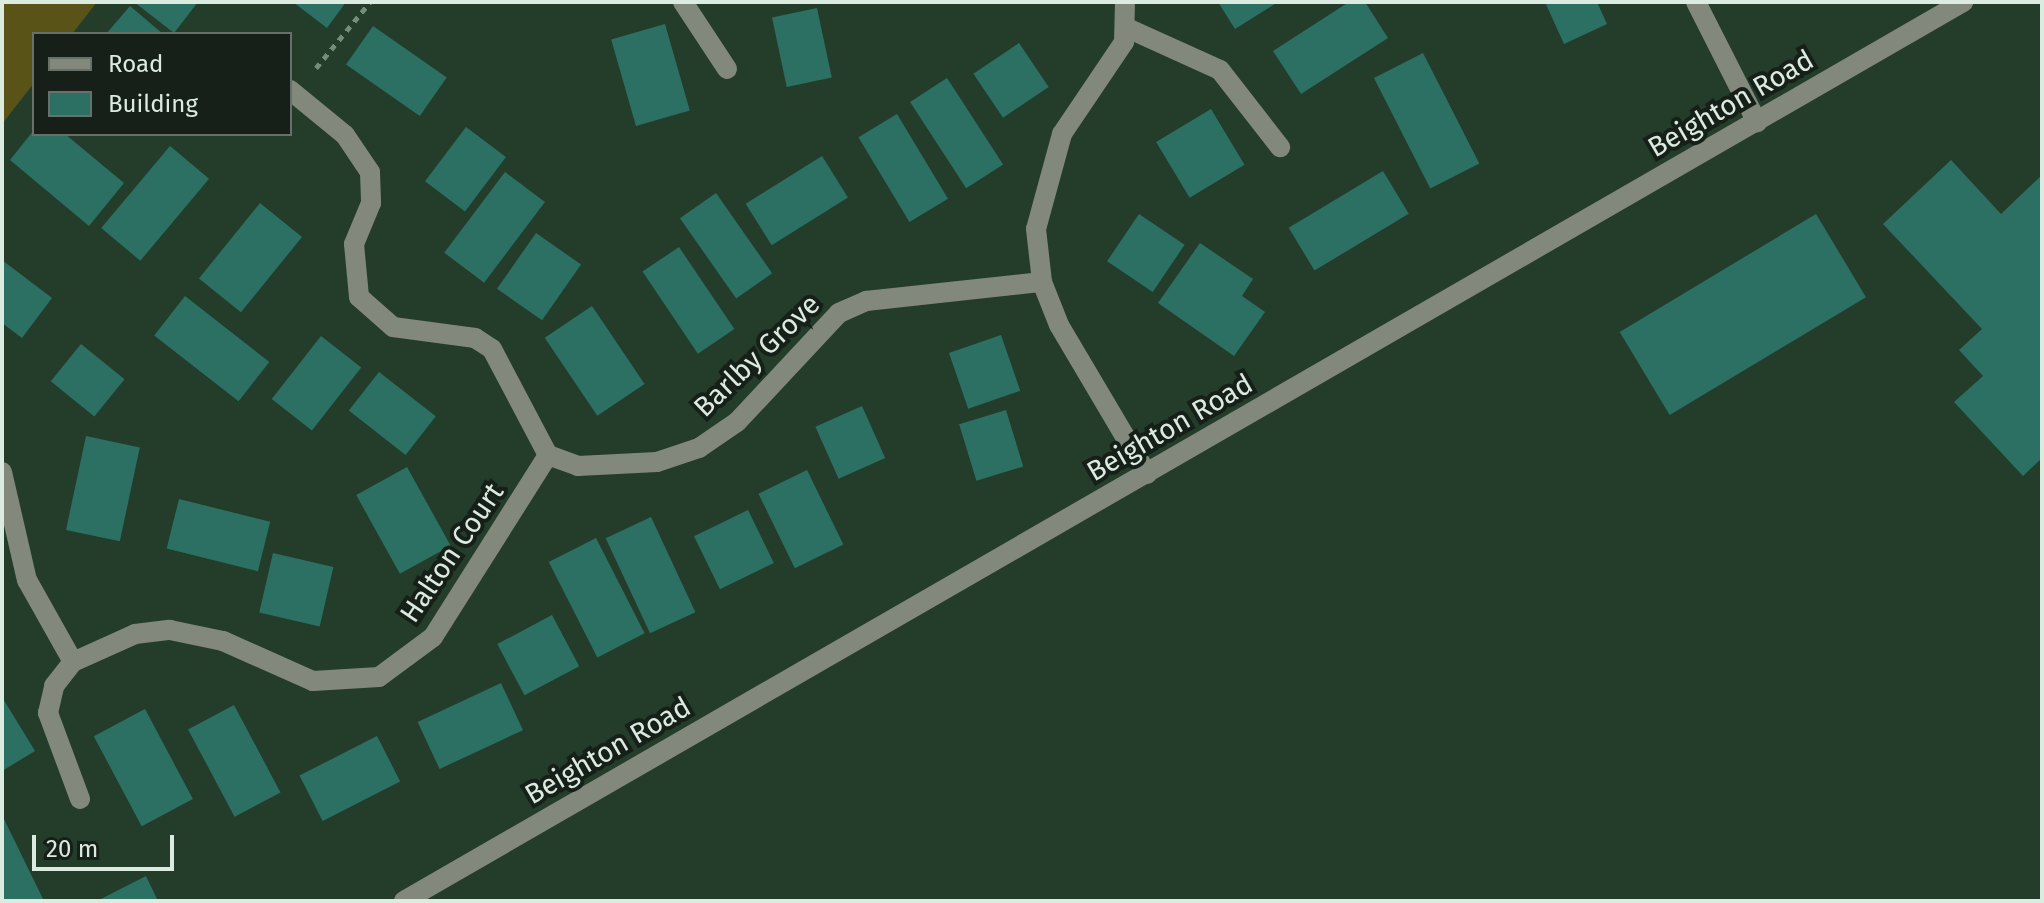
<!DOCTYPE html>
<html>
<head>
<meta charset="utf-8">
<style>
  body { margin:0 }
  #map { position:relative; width:2044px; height:903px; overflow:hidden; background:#243d2b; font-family:"Fira Sans",sans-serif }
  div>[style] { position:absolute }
  .green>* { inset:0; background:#5a5318 }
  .building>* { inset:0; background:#2b7063; transform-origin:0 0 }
  .path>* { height:5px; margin-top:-2.5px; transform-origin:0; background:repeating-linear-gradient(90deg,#778b7c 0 6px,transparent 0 12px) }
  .minor>* { height:20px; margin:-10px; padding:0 10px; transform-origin:10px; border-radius:10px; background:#83887c }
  span { translate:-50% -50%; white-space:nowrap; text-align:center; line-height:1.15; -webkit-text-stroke:8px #162019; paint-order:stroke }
  .street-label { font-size:28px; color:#dcebe0 }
  .frame { position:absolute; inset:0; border:4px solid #dcebe0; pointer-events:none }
  .legend { position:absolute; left:32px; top:32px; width:260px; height:104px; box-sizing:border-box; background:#162019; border:2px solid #657169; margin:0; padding:10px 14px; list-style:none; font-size:24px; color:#dcebe0 }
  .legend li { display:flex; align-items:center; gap:16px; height:40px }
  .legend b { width:40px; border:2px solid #657169 }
  .scale { position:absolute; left:32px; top:835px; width:142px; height:36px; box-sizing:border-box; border:4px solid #dcebe0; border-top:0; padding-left:10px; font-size:24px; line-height:28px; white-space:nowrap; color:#dcebe0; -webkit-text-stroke:6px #162019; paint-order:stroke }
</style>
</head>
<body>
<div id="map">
  <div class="green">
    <i style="clip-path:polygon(2px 2px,97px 2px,72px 34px,34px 34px,34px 83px,2px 124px)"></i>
  </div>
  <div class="building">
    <i style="clip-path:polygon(134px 2px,198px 2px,174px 33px)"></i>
    <i style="clip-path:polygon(293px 2px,346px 2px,327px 28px)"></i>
    <i style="clip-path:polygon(1218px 2px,1278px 2px,1235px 29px)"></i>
    <i style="clip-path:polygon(1349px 2px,1365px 2px,1388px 38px,1301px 94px,1273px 51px)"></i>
    <i style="clip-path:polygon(1545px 2px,1597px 2px,1607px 24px,1564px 44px)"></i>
    <i style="clip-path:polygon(130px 6px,163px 34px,106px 34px)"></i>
    <i style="left:817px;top:8px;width:71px;height:46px;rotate:78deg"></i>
    <i style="left:665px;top:24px;width:90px;height:56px;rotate:74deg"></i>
    <i style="left:373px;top:26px;width:90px;height:47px;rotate:35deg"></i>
    <i style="left:1019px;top:43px;width:53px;height:55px;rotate:56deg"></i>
    <i style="left:1423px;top:53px;width:124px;height:55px;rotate:63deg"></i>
    <i style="left:947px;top:78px;width:103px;height:44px;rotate:57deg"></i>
    <i style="left:1211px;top:109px;width:65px;height:64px;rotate:59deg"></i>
    <i style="left:897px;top:114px;width:99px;height:45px;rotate:59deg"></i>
    <i style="left:466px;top:127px;width:50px;height:68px;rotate:37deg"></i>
    <i style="clip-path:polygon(34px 130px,65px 134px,124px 183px,89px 226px,10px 160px)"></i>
    <i style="left:170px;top:146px;width:51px;height:107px;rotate:40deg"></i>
    <i style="left:822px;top:156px;width:49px;height:90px;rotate:58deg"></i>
    <i style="clip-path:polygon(1951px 160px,2001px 214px,2042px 175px,2042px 458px,2023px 476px,1954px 402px,1983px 376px,1959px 350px,1982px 329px,1883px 224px)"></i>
    <i style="left:1383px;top:171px;width:50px;height:110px;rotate:59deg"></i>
    <i style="left:505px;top:172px;width:50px;height:101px;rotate:37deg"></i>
    <i style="left:716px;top:193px;width:98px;height:44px;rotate:55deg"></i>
    <i style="left:260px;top:203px;width:54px;height:97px;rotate:39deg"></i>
    <i style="left:1139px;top:214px;width:55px;height:57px;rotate:34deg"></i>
    <i style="left:1816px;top:214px;width:97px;height:229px;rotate:59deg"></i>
    <i style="left:536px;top:233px;width:55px;height:68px;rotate:35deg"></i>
    <i style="clip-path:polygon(1200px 243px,1253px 279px,1242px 296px,1265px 312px,1234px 356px,1158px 303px)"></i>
    <i style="left:679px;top:247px;width:99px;height:44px;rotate:56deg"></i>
    <i style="clip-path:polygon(2px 260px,52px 298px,22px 338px,2px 323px)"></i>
    <i style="left:185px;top:296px;width:107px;height:50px;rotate:38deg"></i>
    <i style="left:592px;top:306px;width:94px;height:57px;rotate:56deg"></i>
    <i style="left:1001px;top:335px;width:59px;height:55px;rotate:71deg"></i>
    <i style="left:321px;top:336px;width:51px;height:80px;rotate:38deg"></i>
    <i style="left:81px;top:344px;width:56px;height:48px;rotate:39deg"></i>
    <i style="left:379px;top:372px;width:72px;height:49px;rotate:38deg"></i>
    <i style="left:862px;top:406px;width:57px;height:51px;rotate:66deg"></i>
    <i style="left:1006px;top:410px;width:59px;height:49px;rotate:73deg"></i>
    <i style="left:86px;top:436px;width:55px;height:96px;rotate:12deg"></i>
    <i style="left:407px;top:467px;width:90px;height:58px;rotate:61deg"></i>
    <i style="left:807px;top:470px;width:83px;height:54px;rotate:64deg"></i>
    <i style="left:179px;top:499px;width:94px;height:51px;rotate:14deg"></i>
    <i style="left:748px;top:510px;width:59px;height:60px;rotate:64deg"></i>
    <i style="left:651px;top:517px;width:105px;height:50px;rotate:65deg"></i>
    <i style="left:596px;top:538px;width:107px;height:53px;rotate:63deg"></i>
    <i style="left:273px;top:553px;width:62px;height:61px;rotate:13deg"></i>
    <i style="left:552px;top:615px;width:58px;height:62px;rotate:62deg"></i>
    <i style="left:501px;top:683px;width:52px;height:92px;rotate:65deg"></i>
    <i style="clip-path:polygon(2px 697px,35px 751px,2px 771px)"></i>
    <i style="left:234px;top:705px;width:99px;height:52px;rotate:62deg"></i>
    <i style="left:145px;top:709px;width:102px;height:58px;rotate:62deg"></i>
    <i style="left:377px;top:736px;width:51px;height:87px;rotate:63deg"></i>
    <i style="clip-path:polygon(2px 815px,44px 901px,2px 901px)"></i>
    <i style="clip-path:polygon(146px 876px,158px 901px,97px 901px)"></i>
  </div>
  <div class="path">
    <i style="left:316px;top:68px;width:85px;rotate:-50.7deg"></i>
  </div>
  <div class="minor">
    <i style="left:683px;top:2px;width:80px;rotate:56.7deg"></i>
    <i style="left:1125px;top:2px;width:40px;rotate:91.4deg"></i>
    <i style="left:1124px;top:42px;width:111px;rotate:124deg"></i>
    <i style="left:1062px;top:134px;width:98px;rotate:105.3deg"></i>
    <i style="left:1036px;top:229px;width:53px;rotate:83.5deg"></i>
    <i style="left:1042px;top:282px;width:46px;rotate:68.4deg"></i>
    <i style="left:1059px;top:325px;width:173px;rotate:59.4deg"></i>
    <i style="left:1696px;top:2px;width:135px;rotate:63.1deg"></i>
    <i style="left:1125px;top:27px;width:104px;rotate:24.4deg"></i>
    <i style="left:1220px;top:70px;width:98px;rotate:52.1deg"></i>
    <i style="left:290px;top:90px;width:71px;rotate:39.3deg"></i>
    <i style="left:345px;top:135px;width:45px;rotate:56deg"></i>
    <i style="left:370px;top:172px;width:31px;rotate:88deg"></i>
    <i style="left:371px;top:203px;width:44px;rotate:112.5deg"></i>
    <i style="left:354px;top:244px;width:53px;rotate:84.6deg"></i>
    <i style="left:359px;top:297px;width:45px;rotate:41.4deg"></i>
    <i style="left:393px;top:327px;width:83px;rotate:7.6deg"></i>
    <i style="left:475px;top:338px;width:20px;rotate:33deg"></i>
    <i style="left:492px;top:349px;width:120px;rotate:62.2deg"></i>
    <i style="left:548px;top:455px;width:32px;rotate:20deg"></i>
    <i style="left:578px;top:466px;width:79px;rotate:-2.9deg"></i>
    <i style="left:657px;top:462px;width:44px;rotate:-18.4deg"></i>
    <i style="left:699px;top:448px;width:46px;rotate:-34.4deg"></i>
    <i style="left:737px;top:422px;width:149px;rotate:-46.9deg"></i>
    <i style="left:839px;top:313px;width:30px;rotate:-24deg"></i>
    <i style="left:866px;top:301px;width:177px;rotate:-6.2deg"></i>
    <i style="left:2px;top:472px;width:111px;rotate:77deg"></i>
    <i style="left:27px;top:580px;width:94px;rotate:60.7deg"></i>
    <i style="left:80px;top:799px;width:92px;rotate:-110.4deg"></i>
    <i style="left:48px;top:713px;width:28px;rotate:-77deg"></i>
    <i style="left:54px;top:686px;width:31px;rotate:-52deg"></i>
    <i style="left:73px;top:662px;width:68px;rotate:-24.3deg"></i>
    <i style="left:135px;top:634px;width:35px;rotate:-7deg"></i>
    <i style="left:170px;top:630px;width:54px;rotate:11.7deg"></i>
    <i style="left:223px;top:641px;width:98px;rotate:24deg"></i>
    <i style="left:313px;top:681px;width:66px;rotate:-3.5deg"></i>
    <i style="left:379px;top:677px;width:67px;rotate:-36.5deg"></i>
    <i style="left:433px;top:637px;width:215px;rotate:-57.7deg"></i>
    <i style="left:404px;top:901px;width:1800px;rotate:-29.97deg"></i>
  </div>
  <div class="street-label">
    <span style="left:1731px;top:104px;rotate:-30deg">Beighton Road</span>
    <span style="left:757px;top:356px;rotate:-44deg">Barlby Grove</span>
    <span style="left:1170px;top:428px;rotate:-30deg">Beighton Road</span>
    <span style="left:452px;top:553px;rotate:-56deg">Halton Court</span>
    <span style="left:608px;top:751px;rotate:-30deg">Beighton Road</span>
  </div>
  <div class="frame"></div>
  <ul class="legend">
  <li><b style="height:10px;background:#83887c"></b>Road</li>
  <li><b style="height:22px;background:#2b7063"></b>Building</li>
  </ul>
  <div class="scale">20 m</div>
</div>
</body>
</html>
